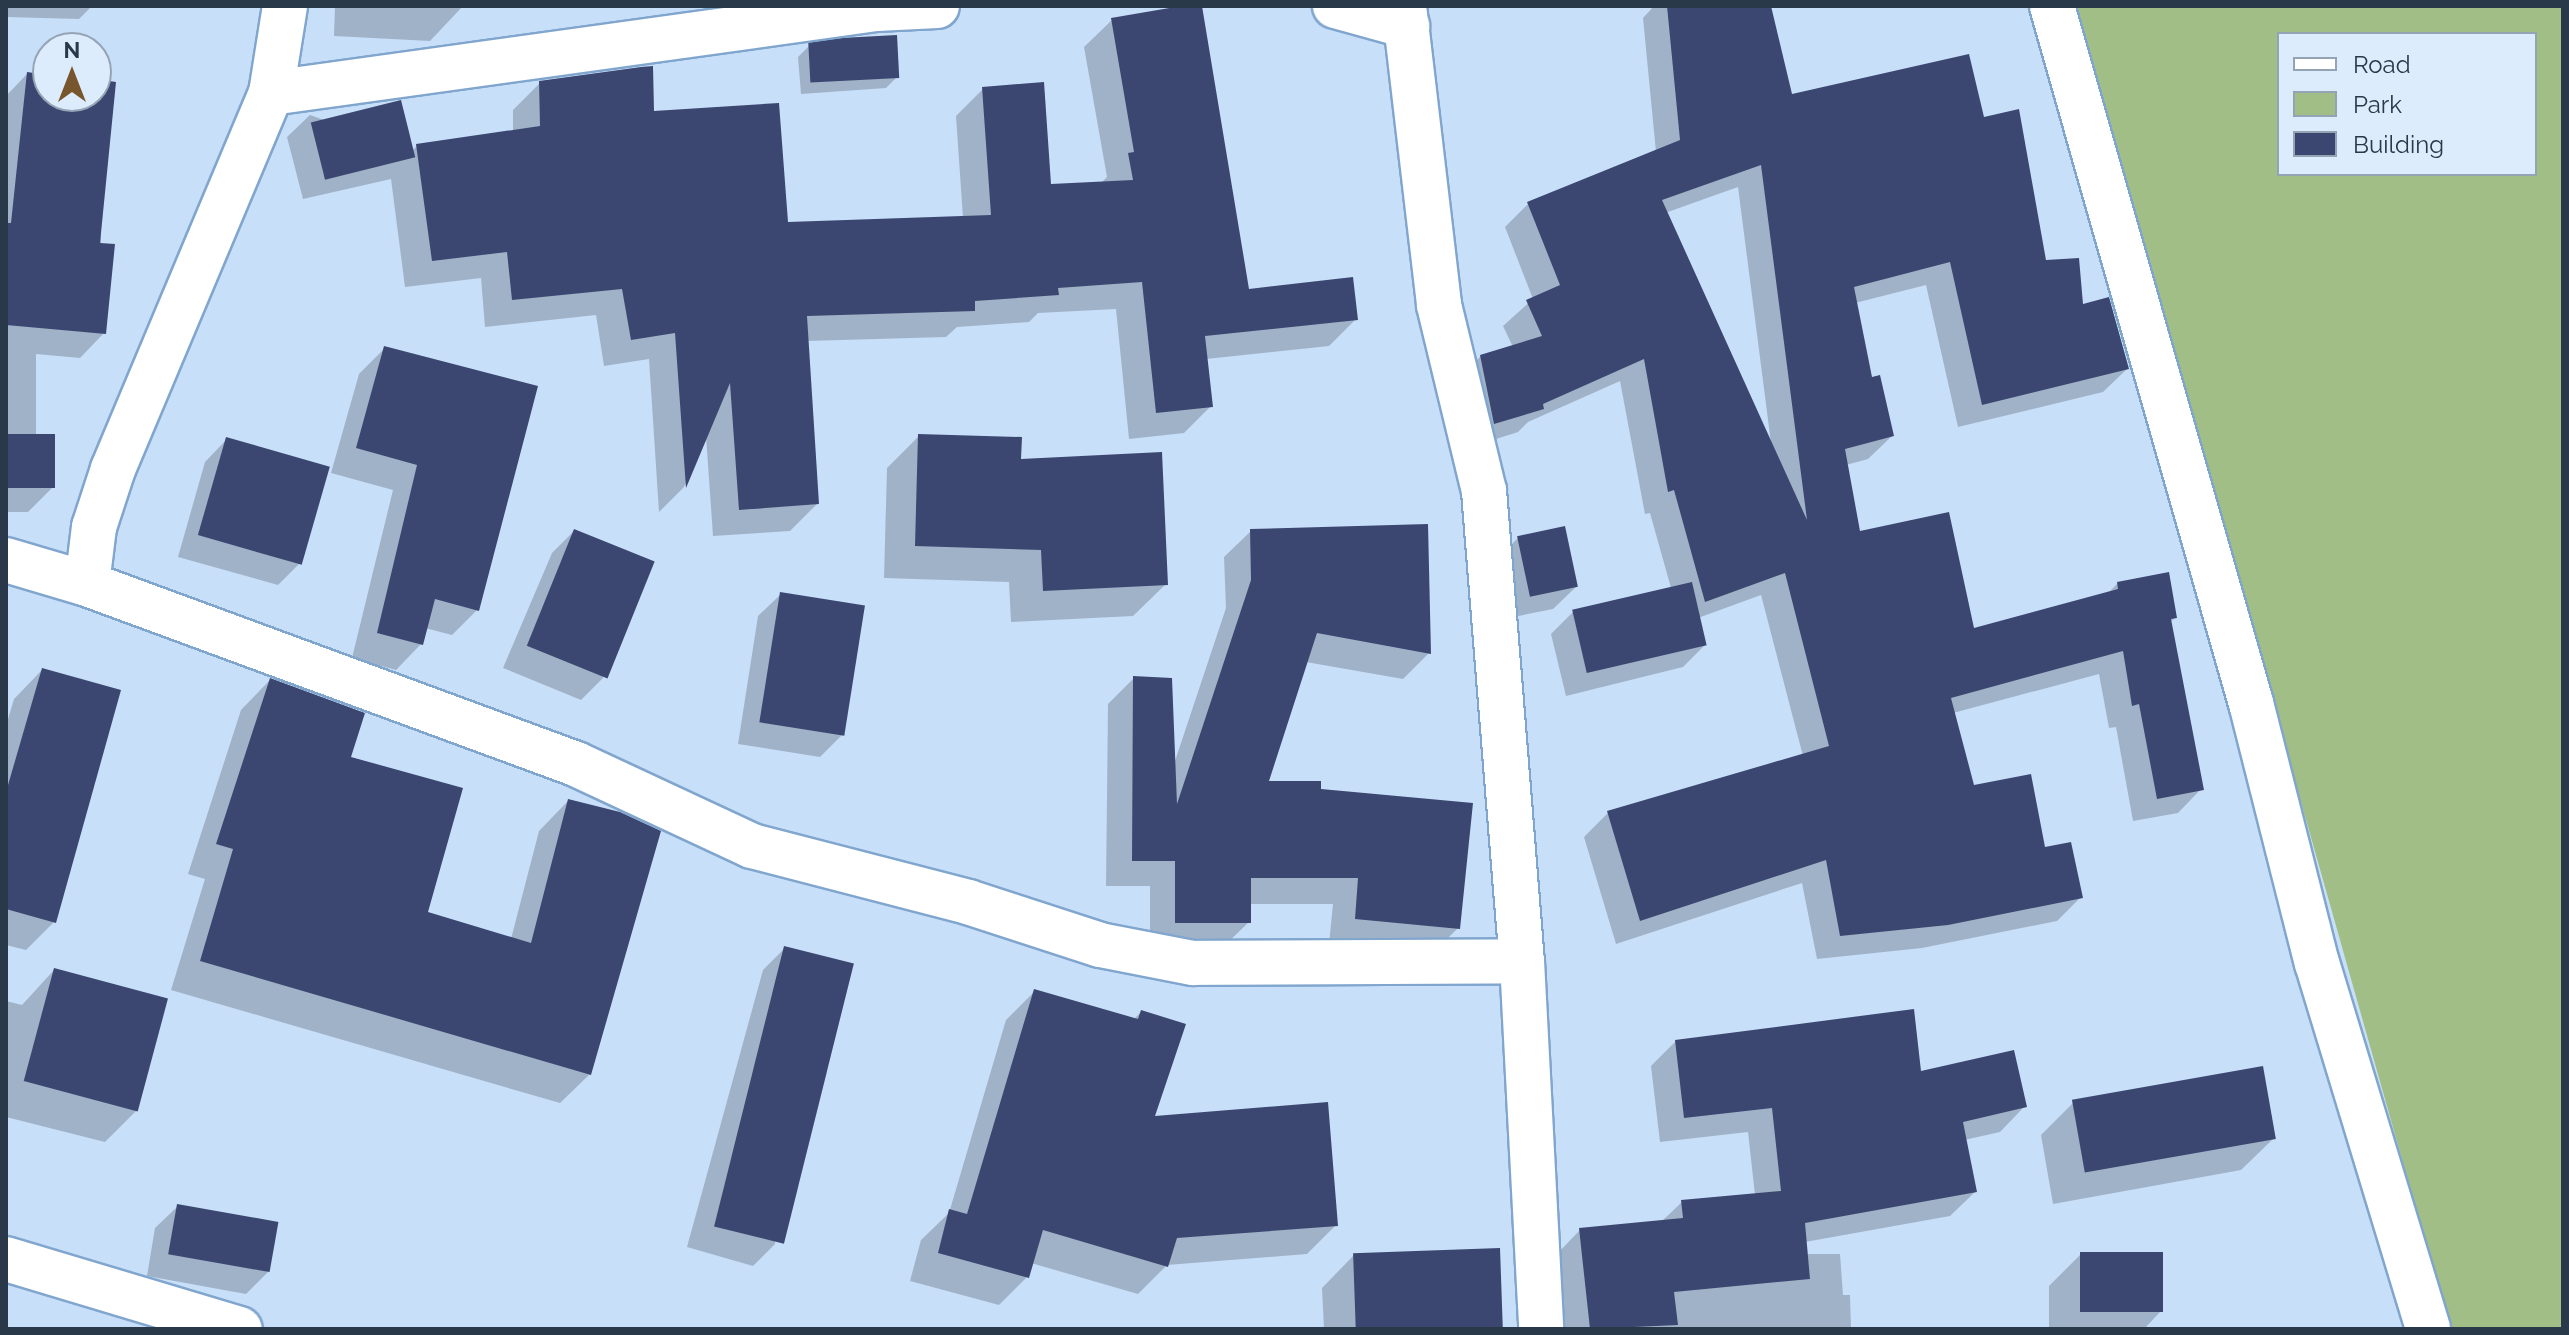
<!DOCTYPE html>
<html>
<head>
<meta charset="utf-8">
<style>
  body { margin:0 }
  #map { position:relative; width:2569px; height:1335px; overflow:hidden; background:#c8dff9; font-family:Raleway,sans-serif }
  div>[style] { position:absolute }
  .green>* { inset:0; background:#a1be86 }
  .shadow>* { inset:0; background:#0003 }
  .building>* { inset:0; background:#3b4771; transform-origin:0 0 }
  .roads { filter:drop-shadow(2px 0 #81a6ce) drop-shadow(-2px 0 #81a6ce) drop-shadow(0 2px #81a6ce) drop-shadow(0 -2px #81a6ce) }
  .minor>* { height:44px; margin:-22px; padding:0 22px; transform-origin:22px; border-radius:22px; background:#fff }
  span { translate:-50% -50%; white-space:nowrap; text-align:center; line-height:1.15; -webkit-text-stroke:8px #dcecfd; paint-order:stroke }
  .frame { position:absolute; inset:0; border:8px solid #2a394a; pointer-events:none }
  .legend { position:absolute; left:2277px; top:32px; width:260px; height:144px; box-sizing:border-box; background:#dcecfd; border:2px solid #95a4b5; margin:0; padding:10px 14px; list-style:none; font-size:24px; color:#2a394a }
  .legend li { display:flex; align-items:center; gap:16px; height:40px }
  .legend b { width:40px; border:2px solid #95a4b5 }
  .north { position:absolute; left:32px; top:32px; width:80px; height:80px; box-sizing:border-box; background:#dcecfd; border:2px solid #95a4b5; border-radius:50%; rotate:0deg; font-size:22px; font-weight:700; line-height:32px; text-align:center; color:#2a394a }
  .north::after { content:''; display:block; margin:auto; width:28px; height:36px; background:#77562d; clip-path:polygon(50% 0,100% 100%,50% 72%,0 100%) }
</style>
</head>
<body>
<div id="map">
  <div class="green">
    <i style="clip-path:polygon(evenodd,2076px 6px,2563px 6px,2563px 1329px,2450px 1329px,2076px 6px,2279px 34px,2535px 34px,2535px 174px,2279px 174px,2279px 34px)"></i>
  </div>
  <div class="shadow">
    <i style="clip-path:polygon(6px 6px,92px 6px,79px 19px,6px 17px)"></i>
    <i style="clip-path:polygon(335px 6px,463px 6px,430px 41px,334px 36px)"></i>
    <i style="clip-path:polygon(1200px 6px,1247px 291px,1356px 319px,1329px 346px,1206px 359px,1211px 406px,1184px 433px,1129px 439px,1116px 309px,1038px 313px,1029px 322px,957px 327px,946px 337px,806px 341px,817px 504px,790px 531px,713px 536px,706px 436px,684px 487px,659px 512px,649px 359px,604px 366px,596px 315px,485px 327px,481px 278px,405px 287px,391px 179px,303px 199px,287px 137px,310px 115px,412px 151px,417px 146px,513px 132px,513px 110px,540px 83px,652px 113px,786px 225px,963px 218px,956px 116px,983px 89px,1049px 186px,1102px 182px,1107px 177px,1084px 47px,1112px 20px)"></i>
    <i style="clip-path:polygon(evenodd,1654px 6px,1769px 6px,1790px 97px,1983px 119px,2044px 262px,2127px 369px,2103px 392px,1958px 427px,1926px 285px,1855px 303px,1870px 379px,1892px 436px,1868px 459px,1846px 465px,1858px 534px,1973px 631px,2107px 594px,2118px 583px,2175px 618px,2169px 623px,2201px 789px,2178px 813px,2133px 821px,2116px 727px,2109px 728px,2099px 674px,1953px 713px,1972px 787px,2044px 849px,2081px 897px,2057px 921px,1922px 948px,1817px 959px,1802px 883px,1616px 944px,1584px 837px,1608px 813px,1803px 756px,1761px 595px,1698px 618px,1705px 645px,1683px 667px,1566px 696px,1551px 634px,1573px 612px,1671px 588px,1650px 513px,1645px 514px,1620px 381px,1528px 422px,1518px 432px,1471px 447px,1457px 380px,1481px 356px,1513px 347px,1503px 326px,1533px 299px,1505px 227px,1529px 203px,1656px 152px,1643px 18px,1654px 6px,1738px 187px,1771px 443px,1665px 213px,1738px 187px)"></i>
    <i style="clip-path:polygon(809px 46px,897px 77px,886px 88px,801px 94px,798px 57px)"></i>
    <i style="clip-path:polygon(27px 74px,48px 77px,48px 96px,96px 96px,96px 81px,104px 333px,80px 358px,36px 354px,36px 436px,53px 487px,28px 512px,6px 512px,6px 96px)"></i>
    <i style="clip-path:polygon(384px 349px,477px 610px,452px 635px,425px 628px,421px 644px,396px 670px,352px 658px,393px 490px,331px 473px,359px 374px)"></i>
    <i style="clip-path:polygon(919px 436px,1019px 461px,1166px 584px,1133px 616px,1011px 622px,1009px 582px,884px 578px,887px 468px)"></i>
    <i style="clip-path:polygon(227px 439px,300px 563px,278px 585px,178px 557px,205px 462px)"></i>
    <i style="clip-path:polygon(574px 531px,603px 678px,581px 700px,503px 668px,552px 553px)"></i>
    <i style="clip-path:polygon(1251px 531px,1429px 653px,1403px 679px,1306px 662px,1266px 783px,1319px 790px,1458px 928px,1432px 954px,1329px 944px,1333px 904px,1249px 904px,1249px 922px,1222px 948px,1150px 948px,1150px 886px,1106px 886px,1108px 704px,1134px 678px,1174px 764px,1226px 608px,1224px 557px)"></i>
    <i style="clip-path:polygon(1518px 538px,1576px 587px,1553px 609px,1508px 618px,1496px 560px)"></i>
    <i style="clip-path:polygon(781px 594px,842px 735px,820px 757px,738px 744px,758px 616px)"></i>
    <i style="clip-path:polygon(42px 670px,54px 922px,26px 950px,6px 945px,6px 726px,14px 699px)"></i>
    <i style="clip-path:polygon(270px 680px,348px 758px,426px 914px,511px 939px,539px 831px,568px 801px,590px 1074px,560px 1103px,171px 990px,205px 879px,188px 874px,241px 710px)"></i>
    <i style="clip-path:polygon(785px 948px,775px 1244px,753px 1266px,687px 1247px,763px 970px)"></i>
    <i style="clip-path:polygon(54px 970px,137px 1110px,105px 1142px,6px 1117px,6px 1001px,22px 1005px)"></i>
    <i style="clip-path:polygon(1035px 991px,1133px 1020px,1141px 1012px,1152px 1119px,1336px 1225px,1307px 1254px,1167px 1265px,1138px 1294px,1031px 1263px,1027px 1277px,999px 1305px,910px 1281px,921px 1240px,949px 1213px,1006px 1020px)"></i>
    <i style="clip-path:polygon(1676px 1041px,1920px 1074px,2024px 1107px,2000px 1132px,1964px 1140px,1975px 1192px,1950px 1216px,1805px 1242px,1806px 1254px,1840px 1254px,1843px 1295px,1850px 1295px,1851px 1329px,1563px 1329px,1556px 1255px,1580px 1230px,1661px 1222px,1682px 1202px,1755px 1195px,1748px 1132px,1660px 1142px,1651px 1066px)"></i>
    <i style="clip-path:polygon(2073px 1103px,2274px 1138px,2241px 1170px,2053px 1204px,2041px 1135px)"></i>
    <i style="clip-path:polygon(178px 1206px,268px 1272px,246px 1294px,147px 1276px,155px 1228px)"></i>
    <i style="clip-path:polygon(2081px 1254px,2161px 1311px,2144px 1329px,2049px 1329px,2049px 1286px)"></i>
    <i style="clip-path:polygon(1354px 1255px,1501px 1329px,1324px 1329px,1322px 1288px)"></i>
  </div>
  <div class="building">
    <i style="clip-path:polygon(1181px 6px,1202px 6px,1249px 289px,1353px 277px,1358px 320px,1205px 336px,1213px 407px,1156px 413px,1142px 282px,1058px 288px,1059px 295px,975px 301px,975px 311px,807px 316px,819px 504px,739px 510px,730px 383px,686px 488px,675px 333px,631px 340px,622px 289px,512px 300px,507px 252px,432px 261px,416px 144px,540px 126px,539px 81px,641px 67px,653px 66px,654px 111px,779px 103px,788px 222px,991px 215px,982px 87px,1044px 82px,1051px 184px,1133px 180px,1128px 153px,1134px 152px,1111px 18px)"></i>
    <i style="clip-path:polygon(evenodd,1667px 6px,1771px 6px,1792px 94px,1969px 54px,1984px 117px,2019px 109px,2046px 260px,2079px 258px,2083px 304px,2109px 297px,2129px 369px,1982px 405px,1950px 262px,1854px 287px,1872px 377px,1880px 375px,1894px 436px,1845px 449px,1860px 531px,1949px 512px,1974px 628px,2118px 589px,2117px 582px,2169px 572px,2177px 618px,2171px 619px,2204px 790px,2157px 799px,2139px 704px,2132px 706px,2123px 651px,1951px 698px,1974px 785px,2031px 774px,2045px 847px,2071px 842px,2083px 898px,1948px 925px,1840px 936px,1826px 860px,1640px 921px,1607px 811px,1829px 746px,1785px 573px,1705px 602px,1674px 490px,1668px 492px,1644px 359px,1543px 404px,1544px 409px,1494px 424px,1480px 355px,1542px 336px,1526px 300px,1560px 285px,1527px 202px,1680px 140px,1667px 6px,1761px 165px,1807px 520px,1662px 200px,1761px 165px)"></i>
    <i style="left:897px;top:35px;width:43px;height:89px;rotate:87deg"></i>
    <i style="clip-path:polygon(27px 72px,48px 75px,48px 96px,96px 96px,96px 79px,116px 82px,100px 243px,115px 244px,106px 334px,6px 325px,6px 223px,11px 223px)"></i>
    <i style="left:401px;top:100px;width:59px;height:93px;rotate:76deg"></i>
    <i style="clip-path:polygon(384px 346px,538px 386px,479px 611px,435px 599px,423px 645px,377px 633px,417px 465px,356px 448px)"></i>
    <i style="left:6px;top:434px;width:49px;height:54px"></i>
    <i style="clip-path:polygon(918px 434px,1022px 437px,1021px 459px,1162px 452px,1168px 585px,1043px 591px,1041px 550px,915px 546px)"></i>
    <i style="left:226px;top:437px;width:108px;height:102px;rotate:16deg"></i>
    <i style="clip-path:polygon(1428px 524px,1431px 654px,1317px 633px,1269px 781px,1321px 781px,1321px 789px,1473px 803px,1460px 929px,1355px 919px,1358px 878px,1251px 878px,1251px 923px,1175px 923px,1175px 861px,1132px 861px,1133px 676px,1172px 678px,1177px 804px,1251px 580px,1250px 529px)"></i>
    <i style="left:1565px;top:526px;width:62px;height:49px;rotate:78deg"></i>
    <i style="left:574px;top:529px;width:87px;height:126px;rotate:22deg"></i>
    <i style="left:1692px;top:582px;width:65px;height:123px;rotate:77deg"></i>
    <i style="left:780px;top:592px;width:86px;height:132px;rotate:9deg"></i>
    <i style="clip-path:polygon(42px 668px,121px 690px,56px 923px,6px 909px,6px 792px)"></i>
    <i style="clip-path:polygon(270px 678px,365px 713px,351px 757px,463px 788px,428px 912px,531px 943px,568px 799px,620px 812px,661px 831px,591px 1075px,200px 961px,233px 849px,216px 844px)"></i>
    <i style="left:784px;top:946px;width:72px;height:289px;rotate:14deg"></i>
    <i style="left:54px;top:968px;width:118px;height:117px;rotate:15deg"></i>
    <i style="clip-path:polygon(1034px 989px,1138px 1019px,1141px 1010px,1186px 1024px,1155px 1116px,1328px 1102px,1338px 1226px,1177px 1238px,1168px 1267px,1043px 1230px,1029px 1278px,938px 1253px,949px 1209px,967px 1214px)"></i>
    <i style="clip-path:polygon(1914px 1009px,1921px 1071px,2014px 1050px,2027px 1107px,1963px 1122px,1977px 1192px,1805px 1223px,1810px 1279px,1674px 1292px,1678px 1325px,1590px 1329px,1579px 1228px,1683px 1218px,1681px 1200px,1781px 1191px,1772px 1108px,1684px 1118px,1675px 1040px)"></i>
    <i style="left:2263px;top:1066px;width:74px;height:194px;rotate:80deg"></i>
    <i style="left:177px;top:1204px;width:103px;height:51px;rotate:10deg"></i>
    <i style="left:1500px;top:1248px;width:81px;height:147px;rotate:88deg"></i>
    <i style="left:2080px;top:1252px;width:83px;height:60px"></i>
  </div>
  <div class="roads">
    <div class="minor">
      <i style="left:285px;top:6px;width:88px;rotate:99.1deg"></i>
      <i style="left:271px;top:93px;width:408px;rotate:112.8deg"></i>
      <i style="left:113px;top:469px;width:61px;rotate:108.1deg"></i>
      <i style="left:94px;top:527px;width:57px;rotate:97deg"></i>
      <i style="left:87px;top:584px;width:521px;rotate:20.21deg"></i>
      <i style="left:576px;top:764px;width:194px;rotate:25deg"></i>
      <i style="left:752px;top:846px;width:223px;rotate:14.5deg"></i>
      <i style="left:968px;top:902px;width:139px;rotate:18deg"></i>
      <i style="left:1100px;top:945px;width:95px;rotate:11deg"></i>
      <i style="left:1193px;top:963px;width:329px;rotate:-0.3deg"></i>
      <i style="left:1335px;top:6px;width:75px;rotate:15.5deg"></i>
      <i style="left:1404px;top:6px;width:301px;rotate:83.3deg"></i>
      <i style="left:1439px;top:305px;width:191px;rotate:76.4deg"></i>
      <i style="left:1484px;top:491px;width:472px;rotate:85.4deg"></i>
      <i style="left:1522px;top:961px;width:368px;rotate:87deg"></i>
      <i style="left:2052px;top:6px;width:725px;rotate:74.07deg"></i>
      <i style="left:2251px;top:703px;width:268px;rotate:75.8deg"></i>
      <i style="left:2317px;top:963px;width:382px;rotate:73.1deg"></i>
      <i style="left:271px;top:93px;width:611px;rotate:-7.9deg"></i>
      <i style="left:876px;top:9px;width:61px;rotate:-2.8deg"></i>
      <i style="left:6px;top:560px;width:84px;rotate:16.5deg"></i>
      <i style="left:6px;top:1259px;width:244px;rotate:16.7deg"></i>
    </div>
  </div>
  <div class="frame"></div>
  <ul class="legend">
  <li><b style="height:10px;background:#fff"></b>Road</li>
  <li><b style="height:22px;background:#a1be86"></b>Park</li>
  <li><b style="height:22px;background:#3b4771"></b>Building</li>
  </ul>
  <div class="north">N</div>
</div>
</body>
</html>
